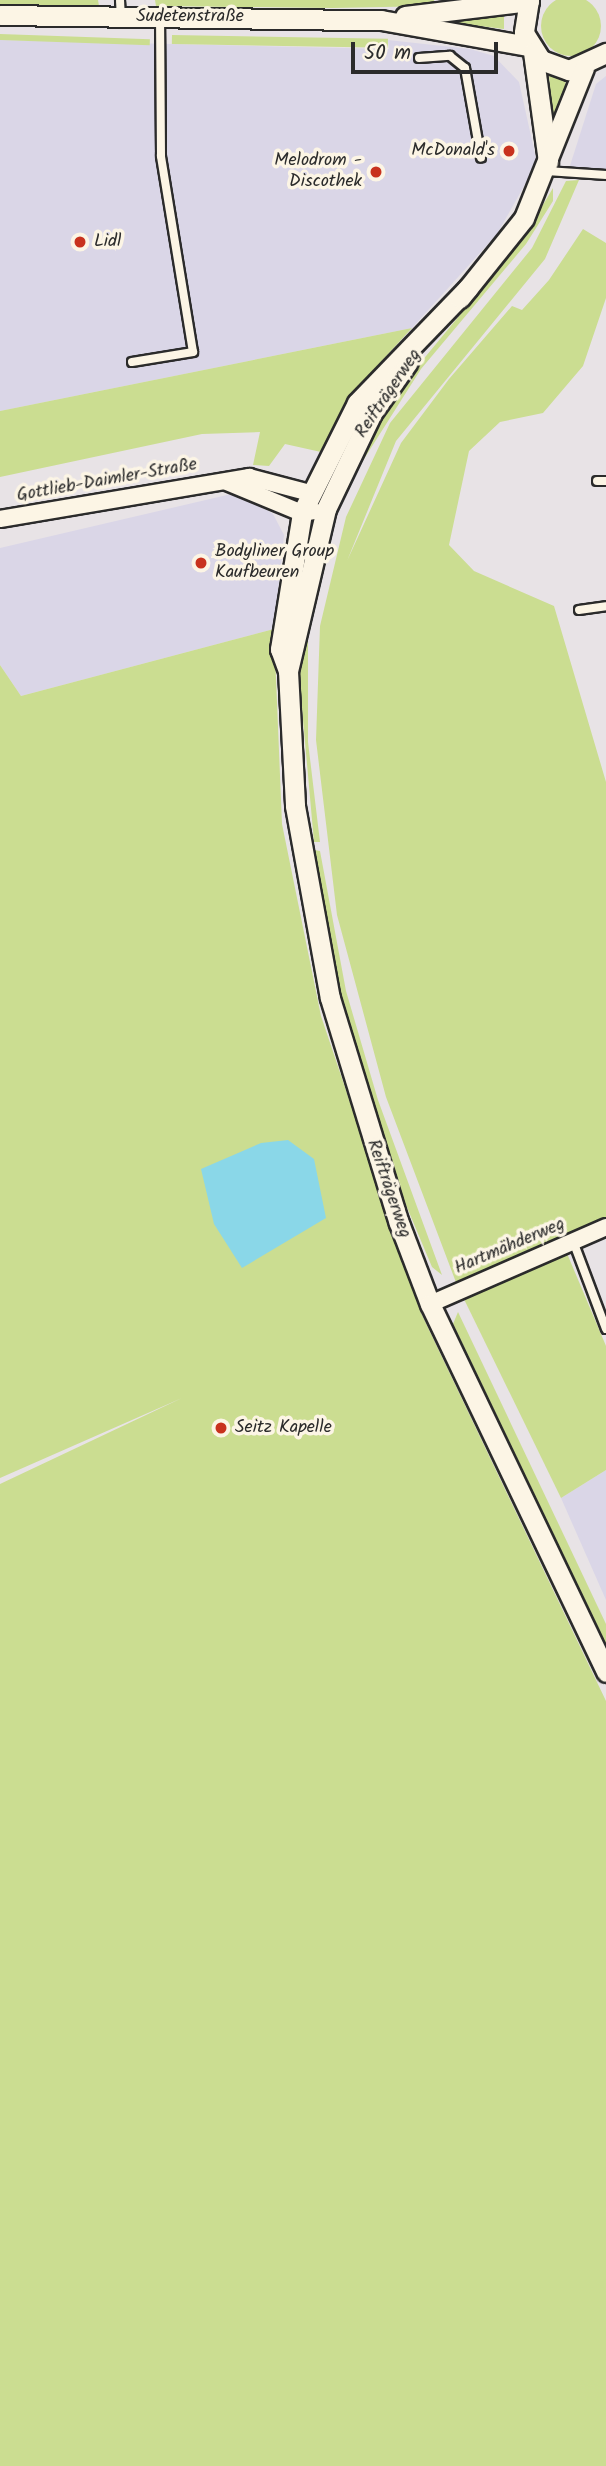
<!DOCTYPE html>
<html>
<head>
<meta charset="utf-8">
<style>
  body { margin:0 }
  #map { position:relative; width:606px; height:2466px; overflow:hidden; background:#e8e3e6; font-family:Kalam,sans-serif }
  div>[style] { position:absolute }
  .built>* { inset:0; background:#dad6e7 }
  .green>* { inset:0; background:#cbdd91; transform-origin:0 0 }
  .round { border-radius:50% }
  .water>* { inset:0; background:#8ad7e8 }
  .roads { filter:drop-shadow(2px 0 #2b2b2b) drop-shadow(-2px 0 #2b2b2b) drop-shadow(0 2px #2b2b2b) drop-shadow(0 -2px #2b2b2b) }
  .service>* { height:8px; margin:-4px; padding:0 4px; transform-origin:4px; border-radius:4px; background:#fcf5e5 }
  .minor>* { height:16px; margin:-8px; padding:0 8px; transform-origin:8px; border-radius:8px; background:#fcf5e5 }
  .tertiary>* { height:19px; margin:-9.5px; padding:0 9.5px; transform-origin:9.5px; border-radius:9.5px; background:#fcf5e5 }
  .dots>* { width:19px; height:19px; translate:-50% -50%; box-sizing:border-box; border:4px solid #fcf5e5; border-radius:50% }
  span { translate:-50% -50%; white-space:nowrap; text-align:center; line-height:1.15; -webkit-text-stroke:7px #fcf5e5; paint-order:stroke }
  .street-label { font-size:18px; color:#2b2b2b }
  .poi-label { font-size:18px; color:#2b2b2b }
  .right { translate:-100% -50%; text-align:right }
  .left { translate:0 -50%; text-align:left }
  .scale { position:absolute; left:351px; top:42px; width:147px; height:32px; box-sizing:border-box; border:4px solid #2b2b2b; border-top:0; padding-left:9px; font-size:21px; line-height:24px; white-space:nowrap; color:#2b2b2b; -webkit-text-stroke:5px #fcf5e5; paint-order:stroke }
</style>
</head>
<body>
<div id="map">
  <div class="built">
    <i style="clip-path:polygon(0 40px,389px 49px,388px 40px,470px 49px,494px 56px,519px 82px,537px 163px,497px 234px,412px 328px,0 411px)"></i>
    <i style="clip-path:polygon(606px 76px,606px 173px,568px 172px,596px 84px)"></i>
    <i style="clip-path:polygon(240px 492px,273px 514px,284px 535px,274px 629px,21px 696px,0 665px,0 548px)"></i>
    <i style="clip-path:polygon(606px 1470px,606px 1600px,561px 1498px)"></i>
  </div>
  <div class="green">
    <i class="round" style="left:541px;top:-4px;width:60px;height:60px"></i>
    <i style="clip-path:polygon(0 0,98px 0,99px 6px,0 5px)"></i>
    <i style="clip-path:polygon(155px 0,434px 0,434px 6px,332px 8px,156px 6px)"></i>
    <i style="clip-path:polygon(504px 13px,504px 29px,455px 23px,455px 17px)"></i>
    <i style="left:0;top:34px;width:150px;height:6px;rotate:2deg"></i>
    <i style="left:172px;top:35px;width:216px;height:9px;rotate:1deg"></i>
    <i style="clip-path:polygon(549px 74px,566px 80px,559px 121px,552px 121px)"></i>
    <i style="clip-path:polygon(579px 180px,545px 259px,396px 441px,347px 561px,401px 443px,449px 379px,512px 306px,522px 310px,549px 280px,583px 229px,606px 243px,606px 298px,583px 366px,543px 413px,500px 422px,469px 451px,449px 545px,474px 571px,554px 606px,606px 782px,606px 1221px,457px 1285px,386px 1097px,337px 915px,316px 740px,320px 626px,346px 517px,390px 423px,532px 248px,566px 181px)"></i>
    <i style="clip-path:polygon(553px 188px,553px 201px,526px 244px,421px 369px,357px 470px,351px 467px,378px 414px,522px 240px)"></i>
    <i style="clip-path:polygon(412px 328px,356px 389px,321px 452px,285px 444px,269px 466px,253px 465px,260px 432px,202px 434px,0 477px,0 411px)"></i>
    <i style="clip-path:polygon(308px 620px,308px 742px,320px 842px,314px 842px,299px 675px)"></i>
    <i style="clip-path:polygon(274px 629px,282px 824px,321px 1016px,421px 1313px,606px 1701px,606px 2466px,0 2466px,0 1484px,182px 1398px,0 1478px,0 665px,21px 696px)"></i>
    <i style="clip-path:polygon(314px 850px,320px 851px,346px 991px,378px 1100px,442px 1275px,432px 1267px,406px 1205px,371px 1100px,339px 991px)"></i>
    <i style="clip-path:polygon(566px 1251px,606px 1346px,606px 1470px,561px 1498px,461px 1293px)"></i>
    <i style="clip-path:polygon(458px 1312px,606px 1624px,606px 1644px,453px 1324px)"></i>
  </div>
  <div class="water">
    <i style="clip-path:polygon(288px 1140px,314px 1159px,326px 1218px,242px 1268px,214px 1224px,201px 1169px,261px 1143px)"></i>
  </div>
  <div class="roads">
    <div class="service">
      <i style="left:120px;top:0;width:17px;rotate:87deg"></i>
      <i style="left:419px;top:58px;width:31px;rotate:-4deg"></i>
      <i style="left:450px;top:56px;width:19px;rotate:39deg"></i>
      <i style="left:465px;top:68px;width:91px;rotate:79.9deg"></i>
      <i style="left:547px;top:171px;width:59px;rotate:3.9deg"></i>
      <i style="left:132px;top:362px;width:62px;rotate:-9.3deg"></i>
      <i style="left:193px;top:352px;width:199px;rotate:-99.3deg"></i>
      <i style="left:161px;top:156px;width:139px;rotate:-90.4deg"></i>
      <i style="left:597px;top:481px;width:9px"></i>
      <i style="left:579px;top:610px;width:27px;rotate:-8deg"></i>
      <i style="left:573px;top:1241px;width:94px;rotate:69.4deg"></i>
    </div>
    <div class="minor">
      <i style="left:227px;top:482px;width:81px;rotate:22.5deg"></i>
      <i style="left:302px;top:513px;width:12px;rotate:-9deg"></i>
      <i style="left:0;top:519px;width:253px;rotate:-9.6deg"></i>
      <i style="left:249px;top:477px;width:63px;rotate:14.7deg"></i>
      <i style="left:430px;top:1304px;width:192px;rotate:-23.6deg"></i>
    </div>
    <div class="tertiary">
      <i style="left:529px;top:0;width:33px;rotate:99deg"></i>
      <i style="left:524px;top:33px;width:32px;rotate:58deg"></i>
      <i style="left:541px;top:60px;width:30px;rotate:20deg"></i>
      <i style="left:569px;top:70px;width:41px;rotate:-24.7deg"></i>
      <i style="left:0;top:15px;width:381px;rotate:0.8deg"></i>
      <i style="left:381px;top:20px;width:150px;rotate:10deg"></i>
      <i style="left:405px;top:16px;width:125px;rotate:-6.9deg"></i>
      <i style="left:533px;top:52px;width:111px;rotate:82.2deg"></i>
      <i style="left:468px;top:288px;width:160px;rotate:134deg"></i>
      <i style="left:357px;top:403px;width:123px;rotate:116.6deg"></i>
      <i style="left:302px;top:513px;width:138px;rotate:99.2deg"></i>
      <i style="left:280px;top:649px;width:23px;rotate:70deg"></i>
      <i style="left:288px;top:671px;width:135px;rotate:87deg"></i>
      <i style="left:295px;top:806px;width:195px;rotate:79.7deg"></i>
      <i style="left:330px;top:998px;width:235px;rotate:73deg"></i>
      <i style="left:399px;top:1223px;width:87px;rotate:69.1deg"></i>
      <i style="left:430px;top:1304px;width:408px;rotate:64.4deg"></i>
      <i style="left:460px;top:298px;width:102px;rotate:-51.3deg"></i>
      <i style="left:524px;top:218px;width:162px;rotate:-68.2deg"></i>
      <i style="left:288px;top:671px;width:166px;rotate:-76.8deg"></i>
      <i style="left:326px;top:509px;width:106px;rotate:-64.4deg"></i>
      <i style="left:372px;top:413px;width:62px;rotate:-54.8deg"></i>
    </div>
  </div>
  <div class="dots">
    <i style="left:509px;top:151px;background:#c8321e"></i>
    <i style="left:376px;top:172px;background:#c8321e"></i>
    <i style="left:80px;top:242px;background:#c8321e"></i>
    <i style="left:201px;top:563px;background:#c8321e"></i>
    <i style="left:221px;top:1428px;background:#c8321e"></i>
  </div>
  <div class="street-label">
    <span style="left:190px;top:17px">Sudetenstraße</span>
    <span style="left:389px;top:394px;rotate:-56deg">Reifträgerweg</span>
    <span style="left:107px;top:481px;rotate:-10deg">Gottlieb-Daimler-Straße</span>
    <span style="left:388px;top:1189px;rotate:71deg">Reifträgerweg</span>
    <span style="left:510px;top:1247px;rotate:-23deg">Hartmähderweg</span>
  </div>
  <div class="poi-label">
    <span class="right" style="left:495px;top:151px">McDonald's</span>
    <span class="right" style="left:362px;top:172px">Melodrom -<br>Discothek</span>
    <span class="left" style="left:94px;top:242px">Lidl</span>
    <span class="left" style="left:215px;top:563px">Bodyliner Group<br>Kaufbeuren</span>
    <span class="left" style="left:235px;top:1428px">Seitz Kapelle</span>
  </div>
  <div class="scale">50 m</div>
</div>
</body>
</html>
